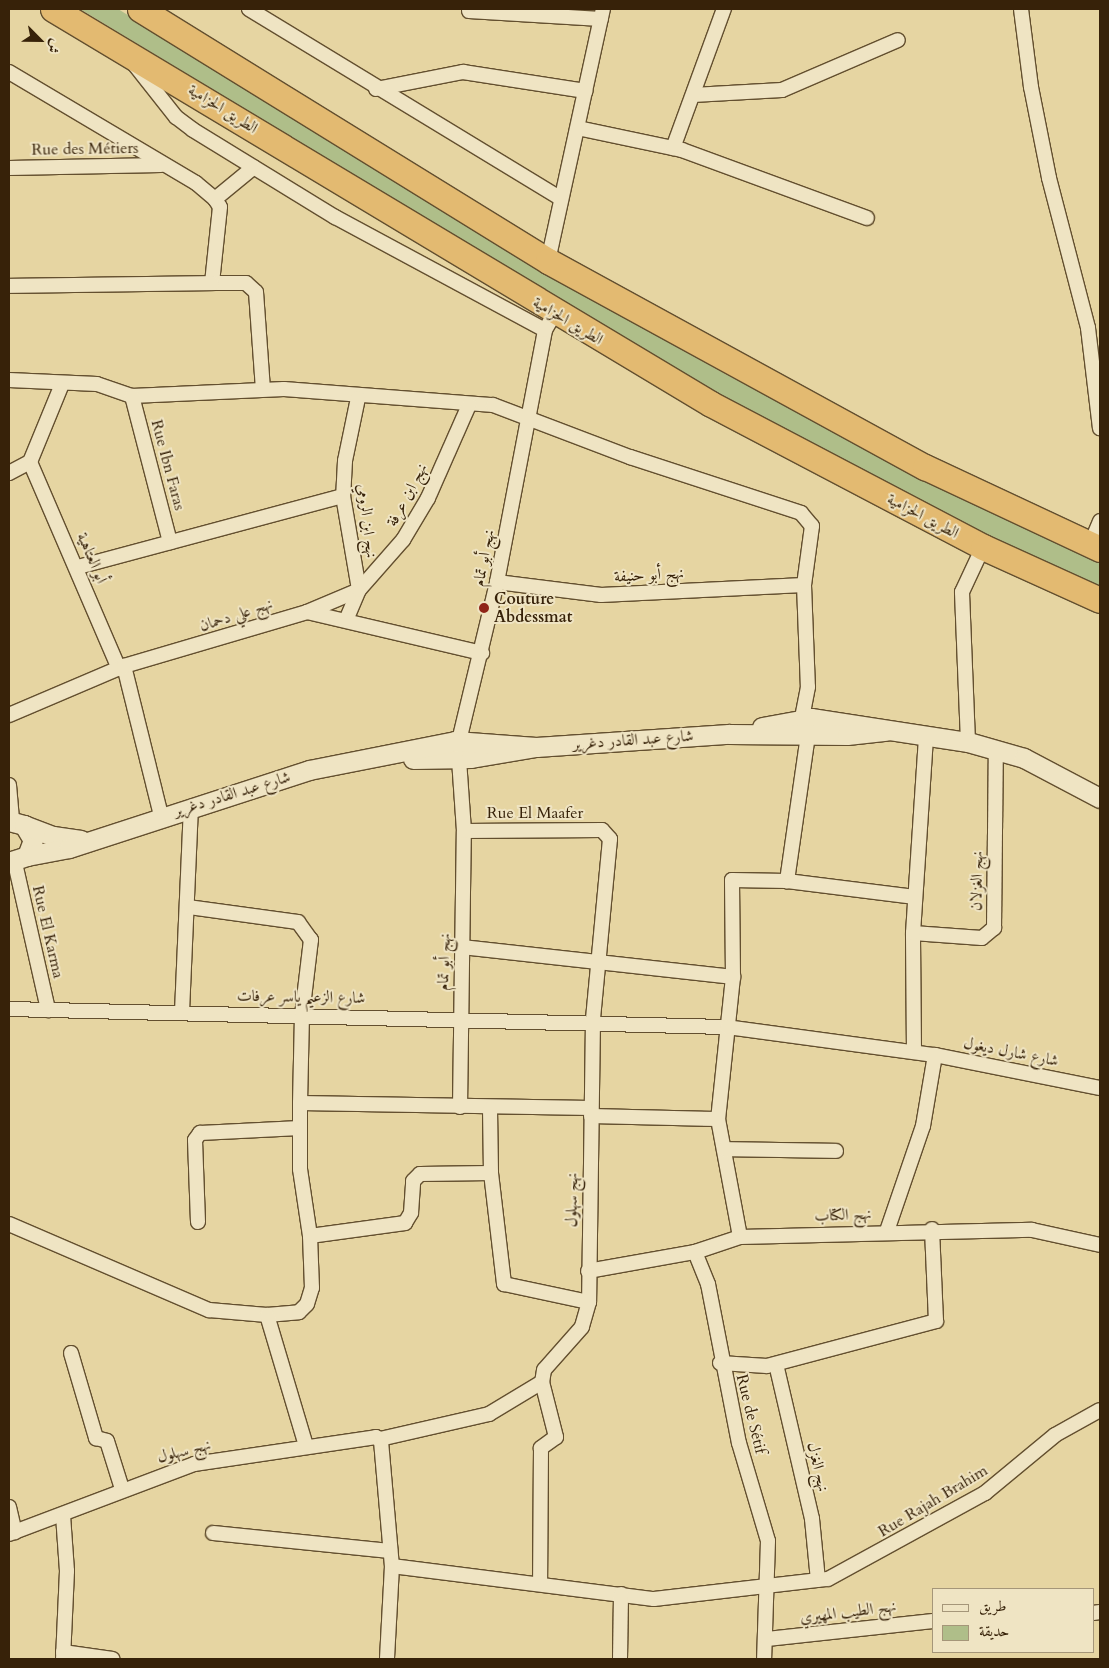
<!DOCTYPE html>
<html>
<head>
<meta charset="utf-8">
<style>
  body { margin:0 }
  #map { position:relative; width:1109px; height:1668px; overflow:hidden; background:#e6d5a2; font-family:Cardo,Amiri,serif }
  div>[style] { position:absolute }
  .green>* { inset:0; background:#afbe89 }
  .roads { filter:drop-shadow(1px 0 #634f2f) drop-shadow(-1px 0 #634f2f) drop-shadow(0 1px #634f2f) drop-shadow(0 -1px #634f2f) }
  .street>* { height:14px; margin:-7px; padding:0 7px; transform-origin:7px; border-radius:7px; background:#efe4c3 }
  .secondary>* { height:19px; margin:-9.5px; padding:0 9.5px; transform-origin:9.5px; border-radius:9.5px; background:#efe4c3 }
  .highway>* { height:25px; margin:-12.5px; padding:0 12.5px; transform-origin:12.5px; border-radius:12.5px; background:#e3ba71 }
  .dots>* { width:14px; height:14px; translate:-50% -50%; box-sizing:border-box; border:2px solid #efe4c3; border-radius:50% }
  span { translate:-50% -50%; white-space:nowrap; text-align:center; line-height:1.15; -webkit-text-stroke:4px #efe4c3; paint-order:stroke }
  .street-label { font-size:16px; color:#372209 }
  .poi-label { font-size:16px; color:#372209; font-weight:700 }
  .left { translate:0 -50%; text-align:left }
  .frame { position:absolute; inset:0; border:10px solid #372209; pointer-events:none }
  .legend { position:absolute; left:932px; top:1588px; width:162px; height:65px; box-sizing:border-box; background:#efe4c3; border:1px solid #a59679; margin:0; padding:6px 9px; list-style:none; font-size:15px; color:#372209 }
  .legend li { display:flex; align-items:center; gap:10px; height:25px }
  .legend b { width:25px; border:1px solid #a59679 }
  .north { position:absolute; left:15px; top:15px; width:50px; height:50px; -webkit-text-stroke:4px #efe4c3; paint-order:stroke; rotate:113deg; font-size:14px; font-weight:700; line-height:20px; text-align:center; color:#372209 }
  .north::after { content:''; display:block; margin:auto; width:18px; height:22px; background:#372209; clip-path:polygon(50% 0,100% 100%,50% 72%,0 100%) }
</style>
</head>
<body>
<div id="map">
  <div class="green">
    <i style="clip-path:polygon(80px 9px,118px 9px,570px 287px,727px 375px,920px 477px,1100px 558px,1100px 589px,910px 498px,718px 396px)"></i>
  </div>
  <div class="roads">
    <div class="street">
      <i style="left:249px;top:9px;width:365px;rotate:31.3deg"></i>
      <i style="left:1021px;top:9px;width:79px;rotate:82.7deg"></i>
      <i style="left:1031px;top:87px;width:93px;rotate:78.8deg"></i>
      <i style="left:1049px;top:178px;width:155px;rotate:75.4deg"></i>
      <i style="left:1088px;top:328px;width:101px;rotate:83.2deg"></i>
      <i style="left:469px;top:11px;width:132px;rotate:3.5deg"></i>
      <i style="left:134px;top:64px;width:68px;rotate:51.6deg"></i>
      <i style="left:176px;top:117px;width:21px;rotate:37deg"></i>
      <i style="left:193px;top:130px;width:167px;rotate:31.5deg"></i>
      <i style="left:335px;top:217px;width:238px;rotate:28.3deg"></i>
      <i style="left:9px;top:72px;width:217px;rotate:30.7deg"></i>
      <i style="left:196px;top:183px;width:25px;rotate:40deg"></i>
      <i style="left:215px;top:199px;width:9px;rotate:58deg"></i>
      <i style="left:220px;top:207px;width:76px;rotate:96deg"></i>
      <i style="left:212px;top:283px;width:34px"></i>
      <i style="left:246px;top:283px;width:13px;rotate:42deg"></i>
      <i style="left:256px;top:292px;width:97px;rotate:85.9deg"></i>
      <i style="left:376px;top:89px;width:89px;rotate:-11.1deg"></i>
      <i style="left:463px;top:72px;width:124px;rotate:8.8deg"></i>
      <i style="left:693px;top:95px;width:89px;rotate:-3.2deg"></i>
      <i style="left:782px;top:90px;width:126px;rotate:-23.3deg"></i>
      <i style="left:578px;top:128px;width:106px;rotate:11.9deg"></i>
      <i style="left:682px;top:150px;width:197px;rotate:20.2deg"></i>
      <i style="left:673px;top:148px;width:148px;rotate:-69.9deg"></i>
      <i style="left:9px;top:168px;width:152px;rotate:-1.1deg"></i>
      <i style="left:215px;top:199px;width:50px;rotate:-39.4deg"></i>
      <i style="left:548px;top:261px;width:258px;rotate:-77.7deg"></i>
      <i style="left:9px;top:286px;width:203px;rotate:-0.8deg"></i>
      <i style="left:9px;top:380px;width:88px;rotate:2.6deg"></i>
      <i style="left:97px;top:384px;width:37px;rotate:19deg"></i>
      <i style="left:132px;top:396px;width:152px;rotate:-2.6deg"></i>
      <i style="left:284px;top:389px;width:210px;rotate:4.4deg"></i>
      <i style="left:493px;top:405px;width:147px;rotate:20.8deg"></i>
      <i style="left:630px;top:457px;width:180px;rotate:18.1deg"></i>
      <i style="left:801px;top:513px;width:17px;rotate:50deg"></i>
      <i style="left:812px;top:526px;width:60px;rotate:97.7deg"></i>
      <i style="left:804px;top:585px;width:102px;rotate:87.8deg"></i>
      <i style="left:808px;top:687px;width:32px;rotate:101deg"></i>
      <i style="left:802px;top:718px;width:18px;rotate:71deg"></i>
      <i style="left:808px;top:735px;width:148px;rotate:98.2deg"></i>
      <i style="left:132px;top:396px;width:151px;rotate:75.4deg"></i>
      <i style="left:358px;top:398px;width:64px;rotate:101.7deg"></i>
      <i style="left:345px;top:461px;width:35px;rotate:93deg"></i>
      <i style="left:343px;top:496px;width:95px;rotate:80.3deg"></i>
      <i style="left:30px;top:462px;width:225px;rotate:66.7deg"></i>
      <i style="left:9px;top:473px;width:24px;rotate:-28deg"></i>
      <i style="left:30px;top:462px;width:84px;rotate:-67.7deg"></i>
      <i style="left:1090px;top:545px;width:26px;rotate:-67deg"></i>
      <i style="left:78px;top:567px;width:274px;rotate:-15deg"></i>
      <i style="left:497px;top:582px;width:105px;rotate:7.1deg"></i>
      <i style="left:601px;top:595px;width:203px;rotate:-2.8deg"></i>
      <i style="left:307px;top:612px;width:56px;rotate:-22.9deg"></i>
      <i style="left:347px;top:618px;width:30px;rotate:-67deg"></i>
      <i style="left:359px;top:590px;width:67px;rotate:-48.7deg"></i>
      <i style="left:403px;top:540px;width:49px;rotate:-59.2deg"></i>
      <i style="left:428px;top:498px;width:102px;rotate:-66.2deg"></i>
      <i style="left:124px;top:666px;width:154px;rotate:76.1deg"></i>
      <i style="left:9px;top:715px;width:125px;rotate:-23.1deg"></i>
      <i style="left:124px;top:666px;width:191px;rotate:-16.4deg"></i>
      <i style="left:307px;top:612px;width:180px;rotate:13.2deg"></i>
      <i style="left:968px;top:742px;width:150px;rotate:-92.3deg"></i>
      <i style="left:962px;top:592px;width:50px;rotate:-65deg"></i>
      <i style="left:9px;top:785px;width:36px;rotate:85deg"></i>
      <i style="left:464px;top:831px;width:138px;rotate:-0.4deg"></i>
      <i style="left:602px;top:830px;width:12px;rotate:48deg"></i>
      <i style="left:610px;top:839px;width:182px;rotate:95.4deg"></i>
      <i style="left:593px;top:1020px;width:282px;rotate:90.8deg"></i>
      <i style="left:589px;top:1302px;width:26px;rotate:106deg"></i>
      <i style="left:582px;top:1327px;width:57px;rotate:131.5deg"></i>
      <i style="left:544px;top:1370px;width:12px;rotate:99deg"></i>
      <i style="left:542px;top:1382px;width:57px;rotate:75.7deg"></i>
      <i style="left:556px;top:1437px;width:19px;rotate:144deg"></i>
      <i style="left:541px;top:1448px;width:136px;rotate:90.4deg"></i>
      <i style="left:15px;top:863px;width:151px;rotate:77.3deg"></i>
      <i style="left:913px;top:933px;width:69px;rotate:4.1deg"></i>
      <i style="left:982px;top:938px;width:16px;rotate:-40deg"></i>
      <i style="left:994px;top:928px;width:179px;rotate:-89.4deg"></i>
      <i style="left:462px;top:947px;width:273px;rotate:6.3deg"></i>
      <i style="left:733px;top:977px;width:143px;rotate:96deg"></i>
      <i style="left:718px;top:1119px;width:120px;rotate:79.4deg"></i>
      <i style="left:733px;top:977px;width:97px;rotate:-90.6deg"></i>
      <i style="left:732px;top:880px;width:55px;rotate:1deg"></i>
      <i style="left:787px;top:881px;width:129px;rotate:7.1deg"></i>
      <i style="left:9px;top:1009px;width:718px;rotate:1.44deg"></i>
      <i style="left:727px;top:1027px;width:210px;rotate:7.7deg"></i>
      <i style="left:935px;top:1055px;width:168px;rotate:11.3deg"></i>
      <i style="left:182px;top:1012px;width:204px;rotate:-87.5deg"></i>
      <i style="left:914px;top:1052px;width:119px;rotate:-90.5deg"></i>
      <i style="left:913px;top:933px;width:198px;rotate:-86.2deg"></i>
      <i style="left:300px;top:1103px;width:291px;rotate:1deg"></i>
      <i style="left:460px;top:1107px;width:276px;rotate:-89.2deg"></i>
      <i style="left:464px;top:831px;width:86px;rotate:-94deg"></i>
      <i style="left:458px;top:745px;width:168px;rotate:-76.5deg"></i>
      <i style="left:497px;top:582px;width:257px;rotate:-79.2deg"></i>
      <i style="left:545px;top:330px;width:20px;rotate:-60deg"></i>
      <i style="left:490px;top:1109px;width:64px;rotate:89.1deg"></i>
      <i style="left:491px;top:1173px;width:112px;rotate:83.3deg"></i>
      <i style="left:504px;top:1284px;width:87px;rotate:12deg"></i>
      <i style="left:591px;top:1116px;width:127px;rotate:1.4deg"></i>
      <i style="left:724px;top:1149px;width:112px;rotate:1deg"></i>
      <i style="left:198px;top:1222px;width:82px;rotate:-92.1deg"></i>
      <i style="left:195px;top:1140px;width:9px;rotate:-54deg"></i>
      <i style="left:200px;top:1133px;width:100px;rotate:-2.9deg"></i>
      <i style="left:9px;top:1224px;width:218px;rotate:23.3deg"></i>
      <i style="left:209px;top:1310px;width:58px;rotate:4.9deg"></i>
      <i style="left:267px;top:1315px;width:32px;rotate:-5deg"></i>
      <i style="left:299px;top:1312px;width:11px;rotate:-45deg"></i>
      <i style="left:307px;top:1304px;width:17px;rotate:-73deg"></i>
      <i style="left:312px;top:1288px;width:52px;rotate:-92.2deg"></i>
      <i style="left:310px;top:1236px;width:68px;rotate:-98.5deg"></i>
      <i style="left:300px;top:1169px;width:66px;rotate:-90deg"></i>
      <i style="left:300px;top:1103px;width:88px;rotate:-88.7deg"></i>
      <i style="left:302px;top:1015px;width:76px;rotate:-83.2deg"></i>
      <i style="left:311px;top:940px;width:22px;rotate:-126deg"></i>
      <i style="left:298px;top:922px;width:110px;rotate:-172.2deg"></i>
      <i style="left:887px;top:1231px;width:111px;rotate:-71.1deg"></i>
      <i style="left:923px;top:1126px;width:72px;rotate:-80.4deg"></i>
      <i style="left:310px;top:1236px;width:96px;rotate:-7.8deg"></i>
      <i style="left:405px;top:1223px;width:12px;rotate:-59deg"></i>
      <i style="left:411px;top:1213px;width:32px;rotate:-86deg"></i>
      <i style="left:413px;top:1181px;width:10px;rotate:-45deg"></i>
      <i style="left:420px;top:1174px;width:71px;rotate:-0.8deg"></i>
      <i style="left:695px;top:1252px;width:35px;rotate:68deg"></i>
      <i style="left:708px;top:1284px;width:162px;rotate:79deg"></i>
      <i style="left:739px;top:1443px;width:102px;rotate:73.5deg"></i>
      <i style="left:768px;top:1541px;width:118px;rotate:91.9deg"></i>
      <i style="left:588px;top:1271px;width:109px;rotate:-10.1deg"></i>
      <i style="left:695px;top:1252px;width:47px;rotate:-18.4deg"></i>
      <i style="left:740px;top:1237px;width:292px;rotate:-1.4deg"></i>
      <i style="left:1032px;top:1230px;width:70px;rotate:12.4deg"></i>
      <i style="left:267px;top:1315px;width:137px;rotate:73.4deg"></i>
      <i style="left:71px;top:1353px;width:89px;rotate:73.6deg"></i>
      <i style="left:96px;top:1438px;width:11px;rotate:15deg"></i>
      <i style="left:107px;top:1441px;width:50px;rotate:72.6deg"></i>
      <i style="left:720px;top:1363px;width:47px;rotate:3.7deg"></i>
      <i style="left:767px;top:1366px;width:175px;rotate:-14.9deg"></i>
      <i style="left:936px;top:1321px;width:92px;rotate:-92.5deg"></i>
      <i style="left:776px;top:1364px;width:159px;rotate:76.9deg"></i>
      <i style="left:812px;top:1519px;width:61px;rotate:84.4deg"></i>
      <i style="left:380px;top:1439px;width:112px;rotate:-12.9deg"></i>
      <i style="left:489px;top:1414px;width:62px;rotate:-31.1deg"></i>
      <i style="left:9px;top:1507px;width:26px;rotate:77deg"></i>
      <i style="left:213px;top:1533px;width:178px;rotate:5.8deg"></i>
      <i style="left:9px;top:1534px;width:198px;rotate:-20.7deg"></i>
      <i style="left:194px;top:1464px;width:184px;rotate:-8.4deg"></i>
      <i style="left:376px;top:1437px;width:6px;rotate:39deg"></i>
      <i style="left:381px;top:1441px;width:125px;rotate:85deg"></i>
      <i style="left:392px;top:1566px;width:93px;rotate:93.1deg"></i>
      <i style="left:392px;top:1566px;width:264px;rotate:7.2deg"></i>
      <i style="left:654px;top:1599px;width:175px;rotate:-6.6deg"></i>
      <i style="left:828px;top:1579px;width:179px;rotate:-28.7deg"></i>
      <i style="left:985px;top:1493px;width:91px;rotate:-39.6deg"></i>
      <i style="left:1055px;top:1435px;width:51px;rotate:-29.1deg"></i>
      <i style="left:1093px;top:1613px;width:7px;rotate:-8deg"></i>
      <i style="left:767px;top:1639px;width:167px;rotate:-6.2deg"></i>
      <i style="left:63px;top:1652px;width:50px;rotate:8deg"></i>
      <i style="left:63px;top:1659px;width:88px;rotate:-87.4deg"></i>
      <i style="left:67px;top:1571px;width:56px;rotate:-94.1deg"></i>
      <i style="left:620px;top:1659px;width:65px;rotate:-89.1deg"></i>
    </div>
    <div class="secondary">
      <i style="left:762px;top:727px;width:50px;rotate:-10.4deg"></i>
      <i style="left:811px;top:718px;width:159px;rotate:8.7deg"></i>
      <i style="left:968px;top:742px;width:58px;rotate:15.9deg"></i>
      <i style="left:1024px;top:758px;width:86px;rotate:27.8deg"></i>
      <i style="left:413px;top:759px;width:58px;rotate:-1deg"></i>
      <i style="left:471px;top:758px;width:66px;rotate:-9.6deg"></i>
      <i style="left:536px;top:747px;width:193px;rotate:-3.9deg"></i>
      <i style="left:729px;top:734px;width:118px;rotate:0.5deg"></i>
      <i style="left:847px;top:735px;width:39px;rotate:-6deg"></i>
      <i style="left:9px;top:821px;width:16px;rotate:15deg"></i>
      <i style="left:24px;top:825px;width:17px;rotate:59deg"></i>
      <i style="left:33px;top:840px;width:17px;rotate:111deg"></i>
      <i style="left:27px;top:856px;width:19px;rotate:162deg"></i>
      <i style="left:24px;top:825px;width:31px;rotate:21deg"></i>
      <i style="left:53px;top:836px;width:28px;rotate:8deg"></i>
      <i style="left:27px;top:856px;width:43px;rotate:-10.8deg"></i>
      <i style="left:69px;top:848px;width:252px;rotate:-18deg"></i>
      <i style="left:309px;top:770px;width:149px;rotate:-11.2deg"></i>
      <i style="left:455px;top:741px;width:81px;rotate:4.2deg"></i>
    </div>
    <div class="highway">
      <i style="left:53px;top:9px;width:767px;rotate:30.98deg"></i>
      <i style="left:711px;top:404px;width:307px;rotate:27.7deg"></i>
      <i style="left:983px;top:547px;width:128px;rotate:24.4deg"></i>
      <i style="left:140px;top:9px;width:480px;rotate:31.7deg"></i>
      <i style="left:548px;top:261px;width:430px;rotate:28.7deg"></i>
      <i style="left:925px;top:467px;width:193px;rotate:25.1deg"></i>
    </div>
  </div>
  <div class="dots">
    <i style="left:484px;top:608px;background:#8f2418"></i>
  </div>
  <div class="street-label">
    <span style="left:223px;top:109px;rotate:32deg">الطريق الحزامية</span>
    <span style="left:85px;top:149px;rotate:-1deg">Rue des Métiers</span>
    <span style="left:568px;top:321px;rotate:31deg">الطريق الحزامية</span>
    <span style="left:168px;top:465px;rotate:75deg">Rue Ibn Faras</span>
    <span style="left:407px;top:495px;rotate:-62deg">نهج ابن عرفة</span>
    <span style="left:923px;top:516px;rotate:28deg">الطريق الحزامية</span>
    <span style="left:367px;top:521px;rotate:83deg">نهج ابن الرومي</span>
    <span style="left:92px;top:558px;rotate:67deg">أبو العتاهية</span>
    <span style="left:484px;top:558px;rotate:-79deg">نهج أبو تمام</span>
    <span style="left:649px;top:575px;rotate:-3deg">نهج أبو حنيفة</span>
    <span style="left:236px;top:615px;rotate:-18deg">نهج علي دحمان</span>
    <span style="left:633px;top:740px;rotate:-4deg">شارع عبد القادر دغرير</span>
    <span style="left:232px;top:794px;rotate:-17deg">شارع عبد القادر دغرير</span>
    <span style="left:535px;top:813px">Rue El Maafer</span>
    <span style="left:977px;top:881px;rotate:-89deg">نهج الغزلان</span>
    <span style="left:48px;top:932px;rotate:77deg">Rue El Karma</span>
    <span style="left:444px;top:962px;rotate:-88deg">نهج أبو تمام</span>
    <span style="left:301px;top:997px;rotate:1deg">شارع الزعيم ياسر عرفات</span>
    <span style="left:1011px;top:1052px;rotate:11deg">شارع شارل ديغول</span>
    <span style="left:572px;top:1200px;rotate:-89deg">نهج سهلول</span>
    <span style="left:843px;top:1215px;rotate:-2deg">نهج الكتاب</span>
    <span style="left:751px;top:1414px;rotate:76deg">Rue de Sétif</span>
    <span style="left:184px;top:1451px;rotate:-14deg">نهج سهلول</span>
    <span style="left:818px;top:1467px;rotate:77deg">نهج الغزل</span>
    <span style="left:933px;top:1501px;rotate:-31deg">Rue Rajah Brahim</span>
    <span style="left:848px;top:1612px;rotate:-7deg">نهج الطيب المهيري</span>
  </div>
  <div class="poi-label">
    <span class="left" style="left:494px;top:608px">Couture<br>Abdessmat</span>
  </div>
  <div class="frame"></div>
  <ul class="legend">
  <li><b style="height:6px;background:#efe4c3"></b>طريق</li>
  <li><b style="height:14px;background:#afbe89"></b>حديقة</li>
  </ul>
  <div class="north">ش</div>
</div>
</body>
</html>
